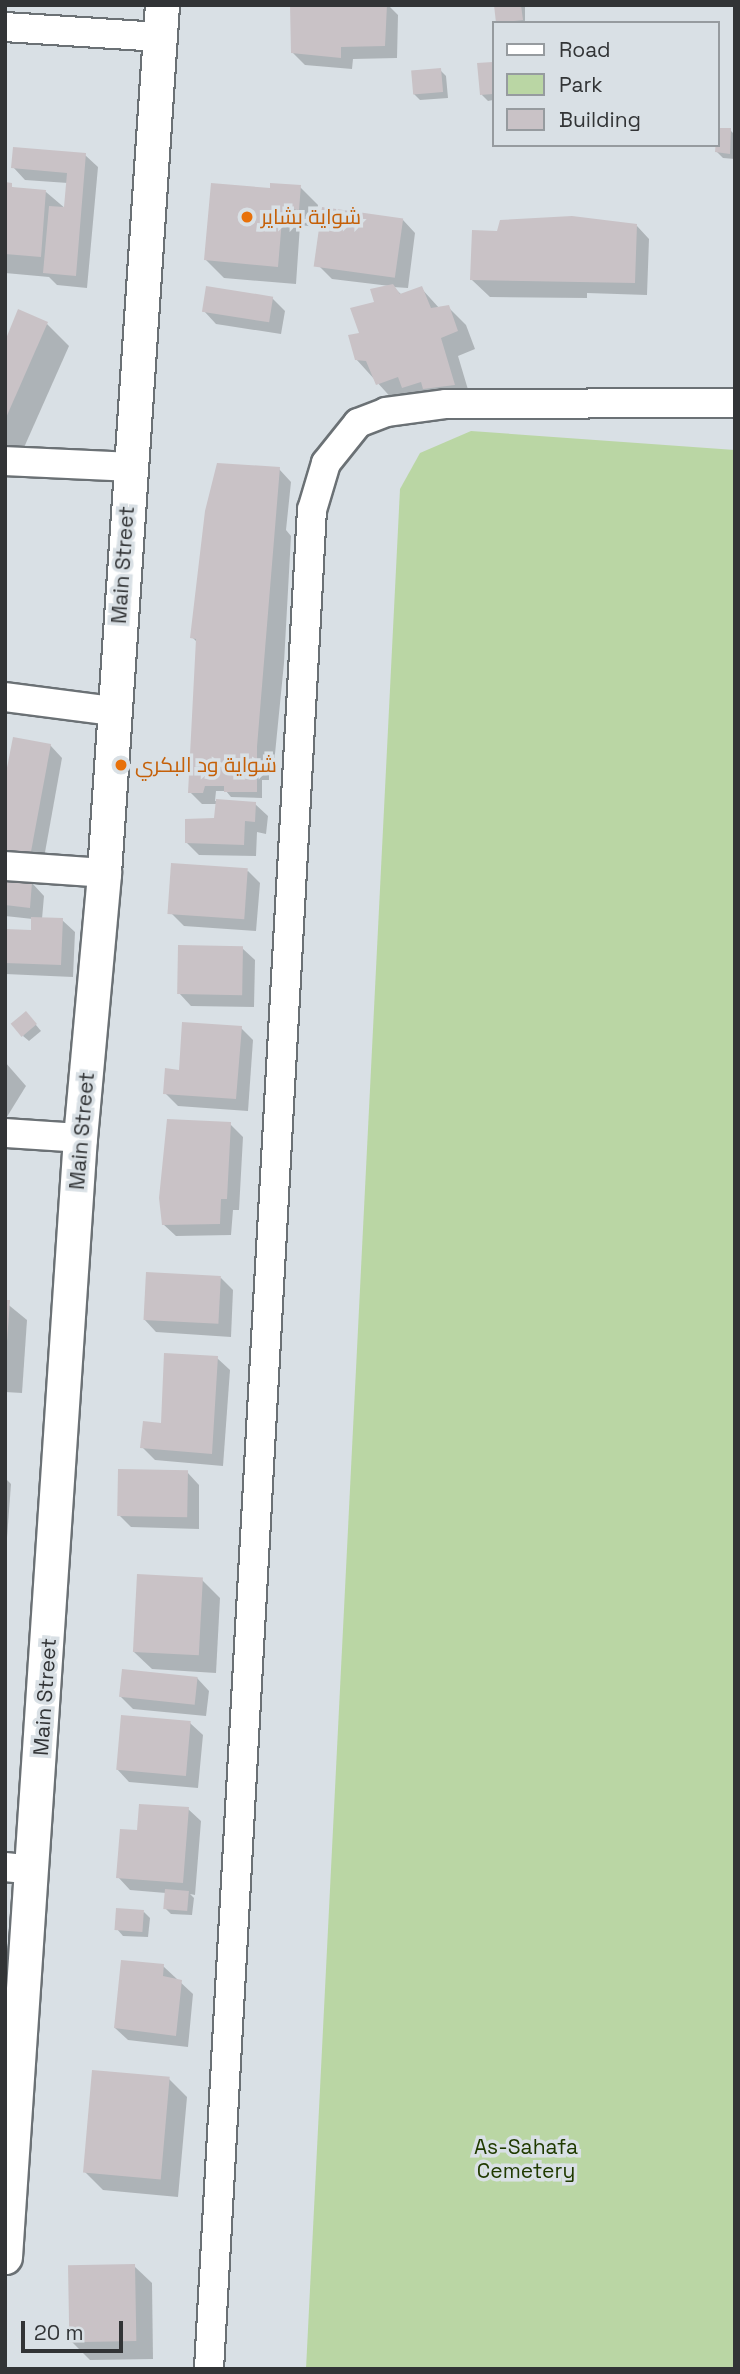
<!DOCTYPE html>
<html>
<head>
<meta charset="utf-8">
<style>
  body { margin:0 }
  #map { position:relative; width:740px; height:2374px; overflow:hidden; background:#d9e0e5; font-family:"Space Grotesk",Cairo,sans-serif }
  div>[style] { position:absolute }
  .green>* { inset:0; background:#bad6a4 }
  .shadow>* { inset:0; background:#0003; transform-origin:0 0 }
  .building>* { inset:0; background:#c9c2c6; transform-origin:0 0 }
  .roads { filter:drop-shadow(2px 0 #6b7175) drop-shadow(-2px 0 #6b7175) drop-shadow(0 2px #6b7175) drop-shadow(0 -2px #6b7175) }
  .minor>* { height:28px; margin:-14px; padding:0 14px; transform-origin:14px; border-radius:14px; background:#fff }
  .tertiary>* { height:33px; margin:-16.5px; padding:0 16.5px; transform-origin:16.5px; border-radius:16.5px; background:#fff }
  .dots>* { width:19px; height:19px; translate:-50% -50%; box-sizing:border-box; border:4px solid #d9e0e5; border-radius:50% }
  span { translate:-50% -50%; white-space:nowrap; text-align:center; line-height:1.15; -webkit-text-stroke:7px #d9e0e5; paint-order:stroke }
  .food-label { font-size:21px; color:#c56008 }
  .left { translate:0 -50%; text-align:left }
  .street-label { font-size:21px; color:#323436 }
  .park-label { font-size:21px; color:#203a00 }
  .frame { position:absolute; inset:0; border:7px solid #323436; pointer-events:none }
  .legend { position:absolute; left:492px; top:21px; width:228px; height:126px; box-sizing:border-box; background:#d9e0e5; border:2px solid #969b9f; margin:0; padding:9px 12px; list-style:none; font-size:21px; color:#323436 }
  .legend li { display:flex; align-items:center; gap:14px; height:35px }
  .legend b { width:35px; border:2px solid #969b9f }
  .scale { position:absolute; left:21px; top:2321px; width:102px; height:32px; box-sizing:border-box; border:4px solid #323436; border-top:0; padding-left:9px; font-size:21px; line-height:24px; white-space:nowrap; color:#323436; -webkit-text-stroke:5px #d9e0e5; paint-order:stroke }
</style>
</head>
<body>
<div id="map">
  <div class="green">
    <i style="clip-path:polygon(471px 431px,735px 450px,735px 2369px,306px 2369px,400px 489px,420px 453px)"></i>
  </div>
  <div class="shadow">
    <i style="clip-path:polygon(292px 5px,388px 5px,398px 15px,397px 58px,353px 59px,352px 69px,305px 65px,293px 53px)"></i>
    <i style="left:496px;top:5px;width:29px;height:18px"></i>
    <i style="clip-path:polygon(493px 64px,493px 100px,488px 101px,482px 95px,479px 65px)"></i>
    <i style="clip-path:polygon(440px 70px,446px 76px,448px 98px,420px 100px,414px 94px)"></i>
    <i style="clip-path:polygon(730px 130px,735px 135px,735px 159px,723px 158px,717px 152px)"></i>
    <i style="clip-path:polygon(85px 155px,98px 167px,87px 288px,57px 285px,49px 277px,5px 273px,5px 184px,16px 189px,46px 192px,66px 209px,68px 183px,25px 180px,13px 167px)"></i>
    <i style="clip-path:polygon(300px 187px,318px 205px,316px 227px,300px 225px,296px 284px,224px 278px,206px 260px,271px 190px)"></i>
    <i style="clip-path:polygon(403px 220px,415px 233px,408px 288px,393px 287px,402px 295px,421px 288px,440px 309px,448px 307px,466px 325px,475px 349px,458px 356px,472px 403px,395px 402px,356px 359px,361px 334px,376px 303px,390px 286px,332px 279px,319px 266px)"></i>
    <i style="clip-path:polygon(637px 226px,649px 239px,647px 295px,587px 293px,587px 298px,490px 297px,472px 280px,498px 232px)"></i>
    <i style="clip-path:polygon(272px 298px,285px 311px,281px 334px,216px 324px,204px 311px)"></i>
    <i style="clip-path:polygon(47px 324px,69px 346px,18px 461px,5px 460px,5px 346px)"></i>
    <i style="clip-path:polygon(279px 469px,291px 482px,286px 530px,291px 536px,284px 663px,274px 764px,269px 764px,269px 780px,262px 780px,262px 798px,231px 797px,226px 791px,216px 791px,215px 801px,255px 804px,268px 816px,266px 834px,257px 832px,256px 856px,199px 855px,187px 843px,216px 820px,217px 804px,202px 804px,190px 792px,198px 643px,192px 637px)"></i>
    <i style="clip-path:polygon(50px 745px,62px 758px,42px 869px,5px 861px,5px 787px)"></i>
    <i style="clip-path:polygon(248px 871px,260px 883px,256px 931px,184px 926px,172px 914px)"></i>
    <i style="clip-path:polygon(5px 880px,32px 883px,44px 896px,42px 919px,62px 920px,75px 932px,73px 977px,5px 974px,5px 931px,32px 932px,33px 919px,5px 916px)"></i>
    <i style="clip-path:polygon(242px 948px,255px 960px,254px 1007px,191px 1006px,179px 993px)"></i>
    <i style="clip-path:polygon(31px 1019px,41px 1031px,29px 1041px,23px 1036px)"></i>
    <i style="clip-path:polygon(241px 1028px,253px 1040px,248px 1111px,178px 1106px,165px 1093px)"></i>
    <i style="clip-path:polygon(5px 1062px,26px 1086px,5px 1120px)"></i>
    <i style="clip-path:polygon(230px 1124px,243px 1137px,239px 1210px,233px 1210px,231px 1235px,176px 1236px,163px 1224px)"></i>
    <i style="clip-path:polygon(221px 1278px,233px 1290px,231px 1337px,156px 1332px,144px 1319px)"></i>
    <i style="clip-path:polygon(5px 1302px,27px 1320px,22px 1393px,5px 1392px)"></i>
    <i style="clip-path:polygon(217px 1358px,230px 1370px,223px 1466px,155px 1460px,142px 1447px)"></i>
    <i style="clip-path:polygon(187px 1472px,199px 1485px,199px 1529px,131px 1527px,119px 1515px)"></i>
    <i style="clip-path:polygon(5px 1478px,11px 1484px,7px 1538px,5px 1538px)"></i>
    <i style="clip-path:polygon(202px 1580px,220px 1598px,216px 1673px,152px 1669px,134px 1652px)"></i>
    <i style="clip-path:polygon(197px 1678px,209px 1691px,206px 1716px,133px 1709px,120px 1696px)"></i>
    <i style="clip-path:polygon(190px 1723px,203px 1735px,198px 1788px,129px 1782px,117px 1769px)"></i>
    <i style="clip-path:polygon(188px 1809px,201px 1821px,195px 1895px,190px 1894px,194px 1898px,192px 1915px,171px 1914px,165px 1908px,166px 1893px,130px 1890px,118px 1877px,138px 1832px)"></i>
    <i style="clip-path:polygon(144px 1912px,150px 1918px,148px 1937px,123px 1936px,117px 1929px)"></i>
    <i style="clip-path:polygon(163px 1966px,193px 1994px,188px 2047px,128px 2040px,115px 2028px)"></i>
    <i style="clip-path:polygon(169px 2079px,187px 2097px,178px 2197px,103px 2190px,85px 2172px)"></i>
    <i style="clip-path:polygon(134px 2266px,152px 2283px,153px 2359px,90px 2360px,72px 2342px)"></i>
  </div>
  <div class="building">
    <i style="clip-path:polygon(290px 5px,387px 5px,385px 46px,341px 47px,341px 58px,291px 53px)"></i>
    <i style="clip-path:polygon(494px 5px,521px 5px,523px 20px,496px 23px)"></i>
    <i style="clip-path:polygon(493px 62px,493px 94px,480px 95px,477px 63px)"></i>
    <i style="left:441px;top:68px;width:24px;height:30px;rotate:85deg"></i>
    <i style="clip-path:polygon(717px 128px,731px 128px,730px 154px,715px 152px)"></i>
    <i style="clip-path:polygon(13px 147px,86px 153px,76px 276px,43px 273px,49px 206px,64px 207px,67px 173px,11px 168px)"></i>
    <i style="clip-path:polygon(5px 182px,12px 183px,12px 187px,46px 190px,41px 257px,5px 254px)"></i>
    <i style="clip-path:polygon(211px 183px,270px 188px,270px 183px,301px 185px,299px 210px,283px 208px,278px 267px,204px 260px)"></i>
    <i style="left:322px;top:207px;width:82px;height:60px;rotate:8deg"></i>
    <i style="clip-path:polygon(572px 216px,637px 224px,635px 283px,470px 280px,472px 230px,497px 231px,500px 220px)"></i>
    <i style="clip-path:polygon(393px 284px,400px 294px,422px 286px,431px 308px,449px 305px,458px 331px,441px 338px,455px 385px,423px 389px,421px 382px,402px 388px,398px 377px,376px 385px,366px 361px,355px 360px,348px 335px,359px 333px,350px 308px,374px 302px,370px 289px)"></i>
    <i style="left:206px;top:286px;width:68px;height:26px;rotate:9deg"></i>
    <i style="clip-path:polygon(18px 309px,48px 322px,5px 420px,5px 341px)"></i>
    <i style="clip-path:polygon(217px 463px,280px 467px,257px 747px,257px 792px,224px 792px,224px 786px,205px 786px,203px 793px,188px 793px,196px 639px,190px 638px,205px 511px)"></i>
    <i style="clip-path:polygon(13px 737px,51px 744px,30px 857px,5px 852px,5px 778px)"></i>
    <i style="clip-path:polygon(216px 799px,256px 802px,255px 822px,245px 821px,244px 845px,185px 843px,185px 819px,214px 818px)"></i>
    <i style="left:171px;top:863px;width:77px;height:51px;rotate:4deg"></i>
    <i style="clip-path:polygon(5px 879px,32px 882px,30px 908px,5px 905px)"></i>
    <i style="clip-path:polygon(31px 917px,63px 918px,61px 965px,5px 963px,5px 929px,31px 930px)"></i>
    <i style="left:178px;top:945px;width:65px;height:49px;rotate:1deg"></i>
    <i style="left:26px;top:1011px;width:17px;height:20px;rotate:50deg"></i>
    <i style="clip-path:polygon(182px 1022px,242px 1026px,236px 1099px,163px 1094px,165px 1068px,179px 1070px)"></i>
    <i style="clip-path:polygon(167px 1119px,231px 1122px,227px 1199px,221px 1199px,220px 1224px,162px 1225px,159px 1198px)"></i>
    <i style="left:146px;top:1272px;width:75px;height:48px;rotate:3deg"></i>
    <i style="clip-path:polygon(5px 1300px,10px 1300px,7px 1342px,5px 1342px)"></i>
    <i style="clip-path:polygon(164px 1353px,218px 1356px,212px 1454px,140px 1448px,143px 1421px,161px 1423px)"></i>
    <i style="left:118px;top:1469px;width:70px;height:47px;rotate:1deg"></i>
    <i style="left:137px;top:1574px;width:66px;height:78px;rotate:3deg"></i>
    <i style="left:122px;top:1669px;width:76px;height:28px;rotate:6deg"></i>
    <i style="left:121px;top:1715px;width:70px;height:55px;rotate:5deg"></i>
    <i style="clip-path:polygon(139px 1804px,189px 1807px,183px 1883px,116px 1878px,120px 1829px,137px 1830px)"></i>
    <i style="left:165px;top:1889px;width:24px;height:20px;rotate:5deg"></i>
    <i style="left:116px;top:1908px;width:28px;height:22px;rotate:4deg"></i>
    <i style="clip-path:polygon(121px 1960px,164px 1964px,163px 1976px,182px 1980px,176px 2036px,114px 2028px)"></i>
    <i style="left:92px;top:2070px;width:78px;height:103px;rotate:5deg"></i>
    <i style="left:135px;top:2264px;width:77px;height:67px;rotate:89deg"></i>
  </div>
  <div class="roads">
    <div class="minor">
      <i style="left:5px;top:27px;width:155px;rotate:3.7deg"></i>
      <i style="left:5px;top:461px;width:125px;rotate:2.7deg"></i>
      <i style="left:5px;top:697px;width:109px;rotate:7.4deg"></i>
      <i style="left:5px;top:866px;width:99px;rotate:4deg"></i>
      <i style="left:5px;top:1133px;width:75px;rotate:3.8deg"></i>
      <i style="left:5px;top:1867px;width:28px;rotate:6deg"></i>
      <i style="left:209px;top:2369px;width:1862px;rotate:-86.83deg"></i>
      <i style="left:312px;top:510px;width:49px;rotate:-73.4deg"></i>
      <i style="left:326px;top:463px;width:51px;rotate:-51.3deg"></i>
      <i style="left:358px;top:423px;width:30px;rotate:-21deg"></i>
      <i style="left:386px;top:412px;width:61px;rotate:-7.6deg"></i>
      <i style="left:446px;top:404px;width:289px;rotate:-0.2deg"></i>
    </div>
    <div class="tertiary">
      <i style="left:5px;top:2257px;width:1122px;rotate:-86.17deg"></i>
      <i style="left:80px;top:1138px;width:266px;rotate:-84.8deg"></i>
      <i style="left:104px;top:873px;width:870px;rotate:-86.18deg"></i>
    </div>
  </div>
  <div class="dots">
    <i style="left:247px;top:217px;background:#e8710a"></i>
    <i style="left:121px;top:765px;background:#e8710a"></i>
  </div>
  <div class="food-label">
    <span class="left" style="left:261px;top:217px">شواية بشاير</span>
    <span class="left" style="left:135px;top:765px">شواية ود البكري</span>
  </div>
  <div class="street-label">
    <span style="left:123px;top:565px;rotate:-86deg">Main Street</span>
    <span style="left:82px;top:1131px;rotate:-85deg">Main Street</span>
    <span style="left:45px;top:1697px;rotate:-86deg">Main Street</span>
  </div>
  <div class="park-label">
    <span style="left:526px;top:2159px">As-Sahafa<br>Cemetery</span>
  </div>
  <div class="frame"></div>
  <ul class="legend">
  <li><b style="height:9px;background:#fff"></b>Road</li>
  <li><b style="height:19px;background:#bad6a4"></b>Park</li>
  <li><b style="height:19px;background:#c9c2c6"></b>Building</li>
  </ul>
  <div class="scale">20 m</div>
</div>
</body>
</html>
